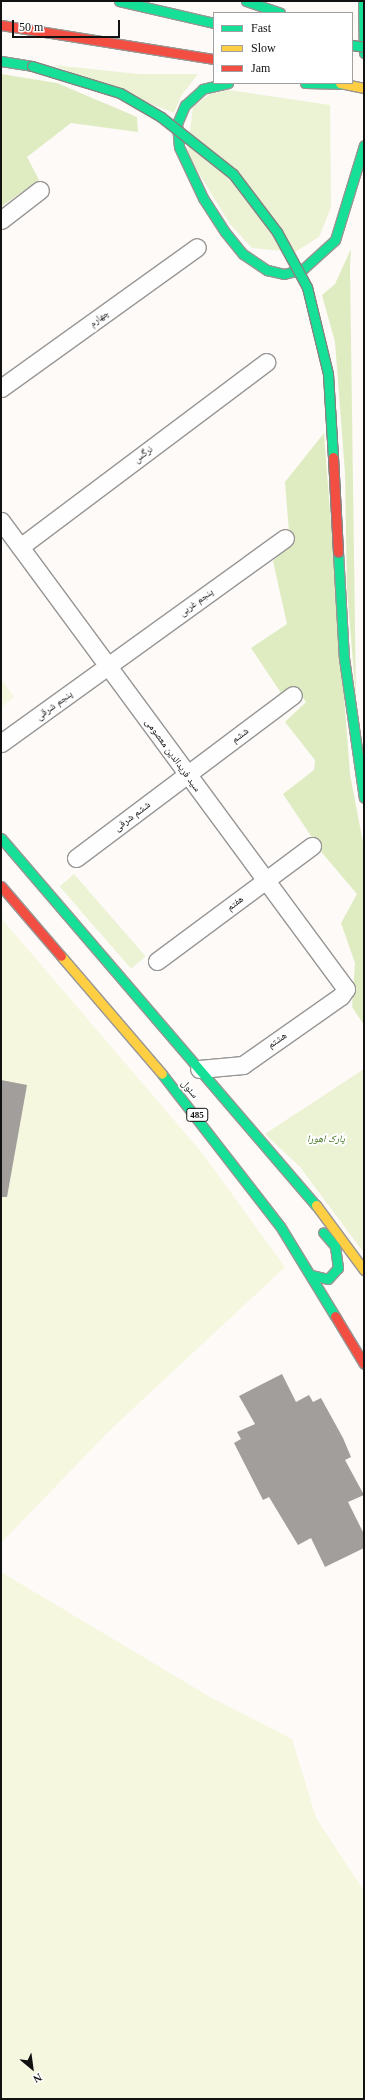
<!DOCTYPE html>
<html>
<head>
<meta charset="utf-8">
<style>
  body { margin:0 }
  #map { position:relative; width:365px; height:2100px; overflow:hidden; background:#fdfaf7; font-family:"Times New Roman","Noto Naskh Arabic",serif }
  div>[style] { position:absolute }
  .green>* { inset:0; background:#ecf3d5; transform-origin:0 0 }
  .forest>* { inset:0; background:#dfecc2 }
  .pitch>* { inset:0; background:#f5f7df }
  .building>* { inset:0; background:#a19e9c }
  .roads { filter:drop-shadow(1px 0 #979695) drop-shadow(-1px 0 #979695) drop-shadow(0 1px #979695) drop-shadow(0 -1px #979695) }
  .street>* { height:17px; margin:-8.5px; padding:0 8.5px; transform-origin:8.5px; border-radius:8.5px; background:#fffefe }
  .fast>* { height:9px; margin:-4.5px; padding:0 4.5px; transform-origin:4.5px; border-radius:4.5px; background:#16e098 }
  .slow>* { height:9px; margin:-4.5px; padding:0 4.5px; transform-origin:4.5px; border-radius:4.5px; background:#ffcf43 }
  .jam>* { height:9px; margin:-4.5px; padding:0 4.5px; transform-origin:4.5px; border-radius:4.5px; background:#f24e42 }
  .bridges { filter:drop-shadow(1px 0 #858382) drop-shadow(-1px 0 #858382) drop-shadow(0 1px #858382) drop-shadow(0 -1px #858382) }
  .fast-bridge>* { height:9px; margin:-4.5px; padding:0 4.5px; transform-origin:4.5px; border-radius:4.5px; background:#16e098 }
  .jam-bridge>* { height:9px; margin:-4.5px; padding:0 4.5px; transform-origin:4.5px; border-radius:4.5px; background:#f24e42 }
  span { translate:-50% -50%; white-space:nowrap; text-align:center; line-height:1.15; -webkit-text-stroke:4px #fff; paint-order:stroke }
  .shield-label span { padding:1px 3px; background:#fff; border:1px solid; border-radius:3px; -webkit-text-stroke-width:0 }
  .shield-label { font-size:9px; color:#111; font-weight:700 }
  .street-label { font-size:10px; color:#111 }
  .park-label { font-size:10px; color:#3c7119; font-style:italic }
  .frame { position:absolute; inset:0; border:2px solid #111; pointer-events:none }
  .legend { position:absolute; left:213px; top:12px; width:140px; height:72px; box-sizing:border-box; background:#fff; border:1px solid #a0a0a0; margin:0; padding:5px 7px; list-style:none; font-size:12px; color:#111 }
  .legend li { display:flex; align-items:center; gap:8px; height:20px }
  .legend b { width:20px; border:1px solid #a0a0a0 }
  .north { position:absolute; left:12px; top:2048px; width:40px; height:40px; -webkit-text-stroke:3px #fff; paint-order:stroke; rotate:151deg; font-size:11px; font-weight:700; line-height:16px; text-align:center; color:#111 }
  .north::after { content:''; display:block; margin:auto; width:14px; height:18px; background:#111; clip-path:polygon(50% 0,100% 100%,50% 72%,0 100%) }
  .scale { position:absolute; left:12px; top:20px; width:108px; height:18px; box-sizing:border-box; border:2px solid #111; border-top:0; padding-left:5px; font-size:12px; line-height:14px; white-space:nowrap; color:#111; -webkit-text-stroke:3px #fff; paint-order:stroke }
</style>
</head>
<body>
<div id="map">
  <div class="green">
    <i style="clip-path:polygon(53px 65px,138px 74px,198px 74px,181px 96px,174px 113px)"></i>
    <i style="clip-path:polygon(229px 90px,330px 105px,331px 207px,319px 237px,295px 252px,252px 248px,230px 224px,187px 154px,193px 107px,210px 94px)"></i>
    <i style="left:74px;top:874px;width:109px;height:19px;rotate:49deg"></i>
    <i style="clip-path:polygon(364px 1069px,364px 1253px,300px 1167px,265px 1134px)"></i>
  </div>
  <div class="forest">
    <i style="clip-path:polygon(1px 74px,57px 83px,137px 117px,138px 132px,71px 123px,27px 157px,39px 180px,2px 206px)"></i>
    <i style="clip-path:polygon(351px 249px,350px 266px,356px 699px,347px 589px,345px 473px,335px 342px,322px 295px,335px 284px)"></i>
    <i style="clip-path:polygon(324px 433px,350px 774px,364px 848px,364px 1025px,352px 1007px,355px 963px,341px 923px,357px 894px,323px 854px,283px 794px,314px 770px,315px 760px,285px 722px,306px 702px,296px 688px,281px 693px,251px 648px,287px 624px,273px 561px,290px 544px,285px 482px)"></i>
  </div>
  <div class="pitch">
    <i style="clip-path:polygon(1px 679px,14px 697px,1px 707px)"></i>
    <i style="clip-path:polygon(1px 918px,202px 1153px,285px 1267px,109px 1431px,1px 1543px)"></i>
    <i style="clip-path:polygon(1px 1572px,210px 1697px,292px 1739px,316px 1818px,364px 1891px,364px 2099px,1px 2099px)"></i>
  </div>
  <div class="building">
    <i style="clip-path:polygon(1px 1080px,27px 1085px,7px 1197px,1px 1197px)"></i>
    <i style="clip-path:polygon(282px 1374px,296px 1402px,309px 1395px,313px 1402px,321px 1398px,343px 1438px,351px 1457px,345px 1460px,364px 1495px,348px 1502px,364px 1534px,364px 1548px,325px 1567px,311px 1538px,298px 1545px,269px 1497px,263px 1500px,234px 1443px,241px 1439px,237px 1432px,255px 1424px,239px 1396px)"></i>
  </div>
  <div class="roads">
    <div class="street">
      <i style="left:1px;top:220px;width:49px;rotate:-37.6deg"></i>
      <i style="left:1px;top:388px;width:241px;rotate:-35.7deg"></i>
      <i style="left:1px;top:521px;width:581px;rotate:53.6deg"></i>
      <i style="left:346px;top:989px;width:9px;rotate:126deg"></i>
      <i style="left:341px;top:996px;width:120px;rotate:144.9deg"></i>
      <i style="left:243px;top:1065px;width:44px;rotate:174.8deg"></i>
      <i style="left:20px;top:547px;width:308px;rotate:-36.9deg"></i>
      <i style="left:1px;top:743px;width:350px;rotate:-35.8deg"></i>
      <i style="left:76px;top:858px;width:271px;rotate:-36.9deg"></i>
      <i style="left:157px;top:961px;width:193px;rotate:-36.6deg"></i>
    </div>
    <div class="fast">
      <i style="left:119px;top:1px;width:98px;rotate:13deg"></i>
      <i style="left:246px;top:1px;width:36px;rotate:19deg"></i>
      <i style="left:363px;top:1px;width:52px;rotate:88.9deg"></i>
      <i style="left:1px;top:61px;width:31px;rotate:9deg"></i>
      <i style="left:228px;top:83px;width:26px;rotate:167deg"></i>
      <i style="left:203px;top:89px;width:24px;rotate:138deg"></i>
      <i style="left:185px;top:105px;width:21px;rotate:113deg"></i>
      <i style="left:177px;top:124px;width:23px;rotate:85deg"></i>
      <i style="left:179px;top:147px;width:56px;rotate:64.8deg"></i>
      <i style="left:203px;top:198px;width:40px;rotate:57.1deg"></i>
      <i style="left:225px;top:232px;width:28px;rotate:51deg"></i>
      <i style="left:243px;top:254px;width:29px;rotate:34deg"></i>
      <i style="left:267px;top:270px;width:17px;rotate:13deg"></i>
      <i style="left:284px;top:274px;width:20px;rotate:-15deg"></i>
      <i style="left:303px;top:269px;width:43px;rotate:-42.2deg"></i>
      <i style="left:335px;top:240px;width:99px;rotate:-73deg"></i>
      <i style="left:305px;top:83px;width:39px;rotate:1deg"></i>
      <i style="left:338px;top:552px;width:106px;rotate:86.8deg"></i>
      <i style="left:344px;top:658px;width:141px;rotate:81.9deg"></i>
      <i style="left:1px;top:838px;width:484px;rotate:49.4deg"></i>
      <i style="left:162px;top:1074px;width:192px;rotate:52.2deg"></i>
      <i style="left:280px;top:1226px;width:105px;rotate:58.6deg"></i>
      <i style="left:311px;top:1275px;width:17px;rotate:13deg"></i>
      <i style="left:328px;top:1279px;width:15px;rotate:-48deg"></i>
      <i style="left:338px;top:1268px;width:22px;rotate:-98deg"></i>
      <i style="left:335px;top:1246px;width:18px;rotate:-131deg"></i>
    </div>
    <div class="slow">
      <i style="left:340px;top:83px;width:25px;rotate:12deg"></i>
      <i style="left:61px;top:956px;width:155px;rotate:49.4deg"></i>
      <i style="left:316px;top:1205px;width:81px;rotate:53.6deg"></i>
    </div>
    <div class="jam">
      <i style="left:1px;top:25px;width:216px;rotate:9.1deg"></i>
      <i style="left:1px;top:886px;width:92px;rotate:49.4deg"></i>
      <i style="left:335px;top:1316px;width:56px;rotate:58.9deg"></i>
    </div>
  </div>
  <div class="bridges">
    <div class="fast-bridge">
      <i style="left:352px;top:45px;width:12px;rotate:9deg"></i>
      <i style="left:32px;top:66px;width:92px;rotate:17.1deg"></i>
      <i style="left:120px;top:93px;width:48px;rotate:30.3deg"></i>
      <i style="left:161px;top:117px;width:92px;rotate:38.4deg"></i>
      <i style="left:233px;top:174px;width:73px;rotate:52.8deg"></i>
      <i style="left:277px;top:232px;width:63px;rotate:61.4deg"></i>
      <i style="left:307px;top:287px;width:89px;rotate:76.4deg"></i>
      <i style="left:328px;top:374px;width:83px;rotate:86.6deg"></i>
    </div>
    <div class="jam-bridge">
      <i style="left:333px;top:457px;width:95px;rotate:87deg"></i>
    </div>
  </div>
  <div class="shield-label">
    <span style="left:197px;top:1115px">485</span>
  </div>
  <div class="street-label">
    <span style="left:99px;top:318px;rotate:-36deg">چهارم</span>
    <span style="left:143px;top:454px;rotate:-37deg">نرگس</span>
    <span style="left:196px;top:602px;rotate:-36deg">پنجم غربی</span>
    <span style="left:54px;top:705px;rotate:-36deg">پنجم شرقی</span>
    <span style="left:240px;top:735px;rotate:-37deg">ششم</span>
    <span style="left:173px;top:755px;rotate:54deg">سید فریدالدین معصومی</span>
    <span style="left:132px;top:816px;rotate:-37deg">ششم شرقی</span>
    <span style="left:235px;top:903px;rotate:-37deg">هفتم</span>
    <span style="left:277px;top:1040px;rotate:-35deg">هشتم</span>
    <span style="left:190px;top:1089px;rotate:50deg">سئول</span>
  </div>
  <div class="park-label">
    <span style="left:326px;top:1139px">پارک اهورا</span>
  </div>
  <div class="frame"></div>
  <ul class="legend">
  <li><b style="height:5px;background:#16e098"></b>Fast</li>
  <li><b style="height:5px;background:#ffcf43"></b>Slow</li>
  <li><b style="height:5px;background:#f24e42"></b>Jam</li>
  </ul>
  <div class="north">N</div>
  <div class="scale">50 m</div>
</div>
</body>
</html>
